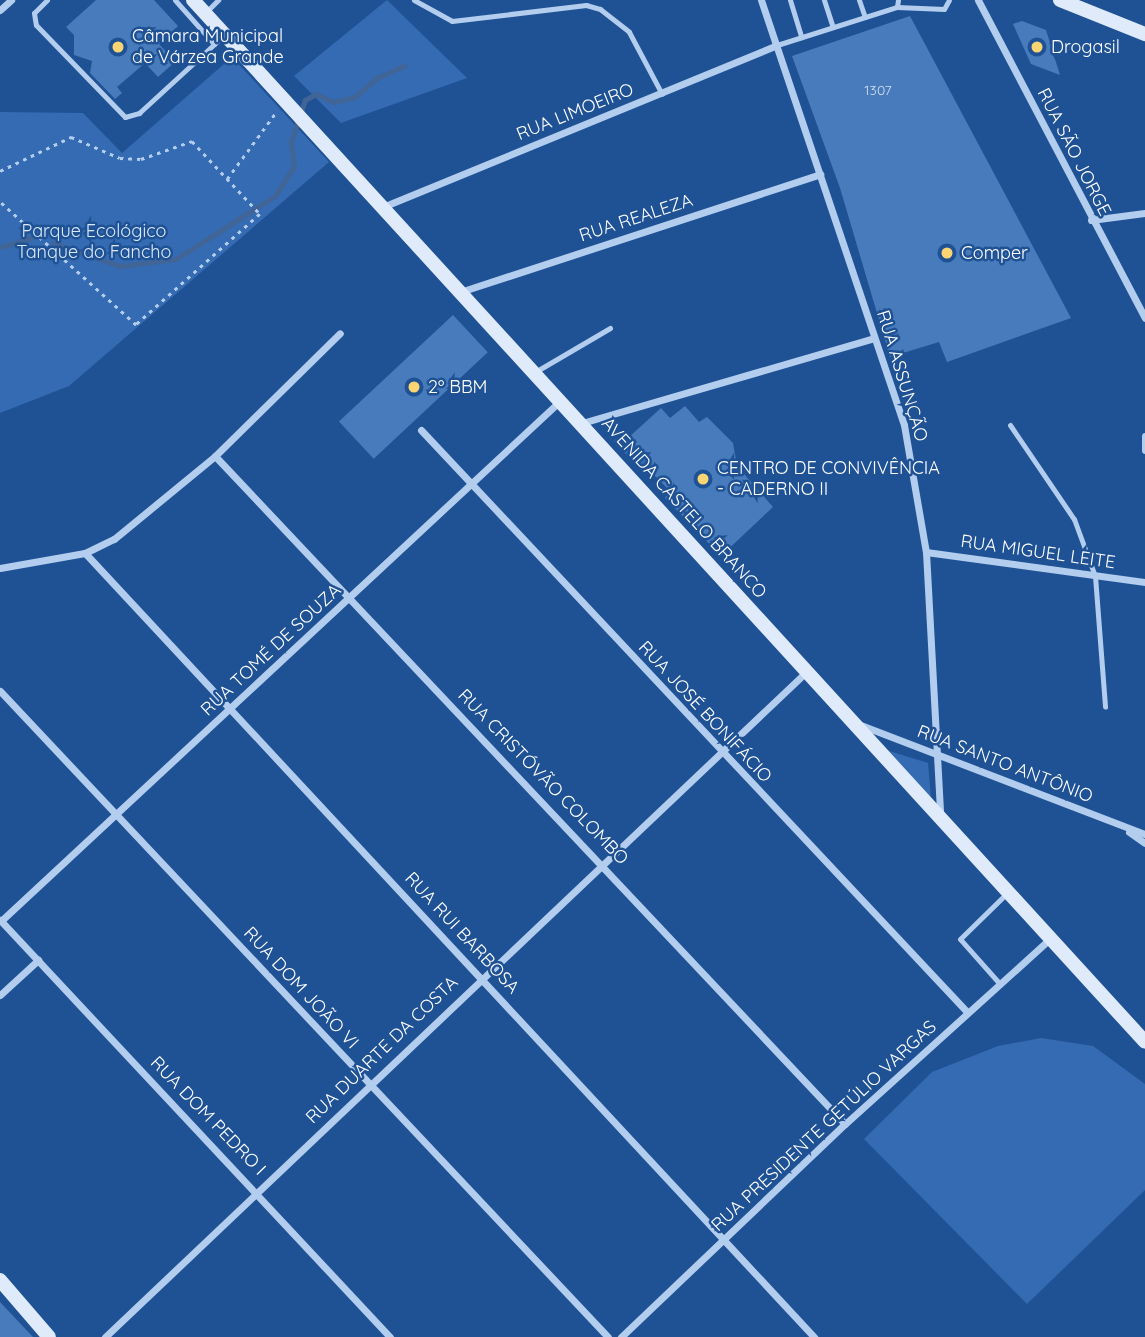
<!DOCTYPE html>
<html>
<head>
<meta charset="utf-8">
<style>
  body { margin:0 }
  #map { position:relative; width:1145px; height:1337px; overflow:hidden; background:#1f5295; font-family:Quicksand,sans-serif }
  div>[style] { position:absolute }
  .green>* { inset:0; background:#346bb2; transform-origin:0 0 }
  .stream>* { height:4.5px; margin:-2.25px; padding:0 2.25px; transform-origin:2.25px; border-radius:2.25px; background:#416596 }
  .building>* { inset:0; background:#487bbb; transform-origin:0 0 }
  .path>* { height:2.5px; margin-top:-1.25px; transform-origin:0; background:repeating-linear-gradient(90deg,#b3cdee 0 3.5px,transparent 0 8.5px) }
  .lane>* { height:5px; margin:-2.5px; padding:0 2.5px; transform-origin:2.5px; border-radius:2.5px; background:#b3cdee }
  .street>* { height:7px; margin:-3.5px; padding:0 3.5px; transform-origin:3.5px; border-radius:3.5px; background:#b3cdee }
  .secondary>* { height:14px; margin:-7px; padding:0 7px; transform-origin:7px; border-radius:7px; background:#dfebfb }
  .dots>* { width:19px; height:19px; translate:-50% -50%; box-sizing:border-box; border:4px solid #1f5295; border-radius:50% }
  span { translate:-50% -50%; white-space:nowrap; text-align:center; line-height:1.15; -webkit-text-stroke:5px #1f5295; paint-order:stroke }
  .number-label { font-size:14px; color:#d1deee }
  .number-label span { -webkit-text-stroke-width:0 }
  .poi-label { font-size:18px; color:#fff }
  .left { translate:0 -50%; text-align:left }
  .street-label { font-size:18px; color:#fff }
  .park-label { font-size:18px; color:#d9e8fa }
</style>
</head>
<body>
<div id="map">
  <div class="green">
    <i style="clip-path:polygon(387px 0,467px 78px,341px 123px,294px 76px)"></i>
    <i style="clip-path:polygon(232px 57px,329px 162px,69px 386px,0 413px,0 112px,83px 113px,122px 153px)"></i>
    <i style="left:625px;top:430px;width:37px;height:16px;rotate:46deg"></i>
    <i style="clip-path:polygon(886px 750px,928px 763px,931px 798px)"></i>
    <i style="clip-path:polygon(1041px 1038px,1093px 1046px,1145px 1084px,1145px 1190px,1027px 1304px,864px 1139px,932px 1072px,998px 1046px)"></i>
  </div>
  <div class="stream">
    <i style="left:53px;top:243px;width:71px;rotate:18.9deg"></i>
    <i style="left:120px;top:266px;width:56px;rotate:-7.1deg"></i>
    <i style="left:176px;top:259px;width:117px;rotate:-32.5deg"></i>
    <i style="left:275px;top:196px;width:35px;rotate:-57deg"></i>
    <i style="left:294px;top:167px;width:25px;rotate:-97deg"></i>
    <i style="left:291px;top:142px;width:44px;rotate:-71.6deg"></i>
    <i style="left:305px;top:100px;width:13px;rotate:-29deg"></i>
    <i style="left:316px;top:94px;width:20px;rotate:24deg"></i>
    <i style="left:334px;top:102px;width:22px;rotate:-13deg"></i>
    <i style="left:355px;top:97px;width:29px;rotate:-41deg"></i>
    <i style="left:377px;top:78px;width:30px;rotate:-24deg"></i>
    <i style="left:0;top:247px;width:32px;rotate:-16deg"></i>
  </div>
  <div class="building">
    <i style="clip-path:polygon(96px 0,154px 0,178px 26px,159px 44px,175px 62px,158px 77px,145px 63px,117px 87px,122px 93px,115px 99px,90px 73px,92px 61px,74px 55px,74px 35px,66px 27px)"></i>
    <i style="clip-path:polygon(910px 16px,1071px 318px,947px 362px,939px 342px,890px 357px,840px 188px,792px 56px)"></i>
    <i style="clip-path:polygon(1022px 21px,1046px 30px,1060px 75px,1031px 64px,1013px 24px)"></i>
    <i style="left:453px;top:315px;width:51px;height:156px;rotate:47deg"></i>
    <i style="clip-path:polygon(685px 406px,699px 422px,707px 417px,733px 443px,737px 466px,773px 507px,721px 556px,665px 498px,670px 491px,643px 464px,651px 457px,628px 438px,661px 408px,670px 418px)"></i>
    <i style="clip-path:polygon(0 1302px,33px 1337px,0 1337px)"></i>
  </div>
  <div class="path">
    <i style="left:0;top:171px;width:79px;rotate:-25.6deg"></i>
    <i style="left:71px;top:137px;width:53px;rotate:23.2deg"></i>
    <i style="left:120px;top:158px;width:21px;rotate:3deg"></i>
    <i style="left:141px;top:159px;width:54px;rotate:-19.4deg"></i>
    <i style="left:192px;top:141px;width:100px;rotate:47deg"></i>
    <i style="left:260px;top:214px;width:166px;rotate:138.2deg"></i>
    <i style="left:136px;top:325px;width:183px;rotate:-137.9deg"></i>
    <i style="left:227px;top:179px;width:84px;rotate:-53.7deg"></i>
  </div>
  <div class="lane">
    <i style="left:47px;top:0;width:18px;rotate:135deg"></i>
    <i style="left:34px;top:13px;width:12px;rotate:81deg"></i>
    <i style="left:36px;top:25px;width:128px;rotate:45.9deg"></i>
    <i style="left:125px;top:117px;width:15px;rotate:-16deg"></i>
    <i style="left:139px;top:113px;width:114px;rotate:-42.5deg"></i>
    <i style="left:175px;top:0;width:59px;rotate:48.4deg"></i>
    <i style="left:414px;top:0;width:43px;rotate:28.9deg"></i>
    <i style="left:452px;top:21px;width:135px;rotate:-6.8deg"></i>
    <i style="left:586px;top:5px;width:15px;rotate:16deg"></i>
    <i style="left:600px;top:9px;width:37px;rotate:38deg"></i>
    <i style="left:629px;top:32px;width:70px;rotate:62deg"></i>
    <i style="left:790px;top:0;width:39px;rotate:73deg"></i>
    <i style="left:824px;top:0;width:28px;rotate:72deg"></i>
    <i style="left:859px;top:0;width:18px;rotate:71deg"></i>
    <i style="left:897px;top:7px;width:47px;rotate:2.4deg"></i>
    <i style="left:944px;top:9px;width:10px;rotate:-61deg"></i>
    <i style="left:207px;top:11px;width:16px;rotate:-45deg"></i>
    <i style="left:777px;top:45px;width:126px;rotate:-17.6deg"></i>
    <i style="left:897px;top:7px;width:7px;rotate:-82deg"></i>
    <i style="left:535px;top:372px;width:87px;rotate:-30.4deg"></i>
    <i style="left:1010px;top:425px;width:114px;rotate:55.8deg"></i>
    <i style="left:1074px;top:519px;width:61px;rotate:69.8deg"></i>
    <i style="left:1095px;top:576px;width:131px;rotate:85.6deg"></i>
    <i style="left:1000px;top:984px;width:60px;rotate:-131.6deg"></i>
    <i style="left:960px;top:939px;width:67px;rotate:-44.4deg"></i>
  </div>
  <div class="street">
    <i style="left:761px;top:0;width:448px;rotate:71.4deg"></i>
    <i style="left:904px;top:425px;width:129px;rotate:80.2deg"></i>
    <i style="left:926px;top:552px;width:262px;rotate:86.9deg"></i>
    <i style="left:978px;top:0;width:359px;rotate:62.3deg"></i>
    <i style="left:0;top:10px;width:15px;rotate:-42deg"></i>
    <i style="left:385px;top:206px;width:424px;rotate:-22.3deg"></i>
    <i style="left:1091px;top:220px;width:54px;rotate:-7.4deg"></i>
    <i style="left:463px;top:291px;width:376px;rotate:-18.1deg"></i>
    <i style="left:582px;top:423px;width:304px;rotate:-16.2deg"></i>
    <i style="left:421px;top:430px;width:799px;rotate:46.82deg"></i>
    <i style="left:1145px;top:436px;width:14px;rotate:90deg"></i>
    <i style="left:215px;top:456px;width:918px;rotate:46.68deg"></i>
    <i style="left:926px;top:552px;width:221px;rotate:7.8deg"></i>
    <i style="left:85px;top:553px;width:1071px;rotate:47.08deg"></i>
    <i style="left:0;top:568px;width:86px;rotate:-10deg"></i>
    <i style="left:85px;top:553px;width:32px;rotate:-26deg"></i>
    <i style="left:114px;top:539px;width:131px;rotate:-39.4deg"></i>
    <i style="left:215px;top:456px;width:175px;rotate:-44.5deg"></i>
    <i style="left:0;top:691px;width:887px;rotate:46.74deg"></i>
    <i style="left:858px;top:724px;width:307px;rotate:21deg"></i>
    <i style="left:1129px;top:832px;width:19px;rotate:35deg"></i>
    <i style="left:0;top:920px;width:571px;rotate:46.92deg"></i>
    <i style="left:1px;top:921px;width:762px;rotate:-42.93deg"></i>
    <i style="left:0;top:995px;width:52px;rotate:-42.6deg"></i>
    <i style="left:105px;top:1337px;width:966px;rotate:-43.49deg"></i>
    <i style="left:621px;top:1337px;width:309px;rotate:-43.6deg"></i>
    <i style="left:845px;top:1124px;width:276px;rotate:-42.1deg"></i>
  </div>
  <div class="secondary">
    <i style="left:193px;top:0;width:1411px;rotate:47.58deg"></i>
    <i style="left:1060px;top:0;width:92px;rotate:21.8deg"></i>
    <i style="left:0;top:1280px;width:75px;rotate:49.3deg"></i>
  </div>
  <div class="dots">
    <i style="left:118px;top:47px;background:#fcd573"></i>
    <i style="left:1037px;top:47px;background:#fcd573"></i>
    <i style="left:947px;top:253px;background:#fcd573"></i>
    <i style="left:414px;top:387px;background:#fcd573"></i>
    <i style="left:703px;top:479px;background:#fcd573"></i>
  </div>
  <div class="number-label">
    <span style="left:878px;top:90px">1307</span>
  </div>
  <div class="poi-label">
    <span class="left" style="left:132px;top:47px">Câmara Municipal<br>de Várzea Grande</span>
    <span class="left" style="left:1051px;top:47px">Drogasil</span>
    <span class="left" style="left:961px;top:253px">Comper</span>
    <span class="left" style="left:428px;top:387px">2º BBM</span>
    <span class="left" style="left:717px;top:479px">CENTRO DE CONVIVÊNCIA<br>- CADERNO II</span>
  </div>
  <div class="street-label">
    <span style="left:575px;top:112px;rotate:-22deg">RUA LIMOEIRO</span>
    <span style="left:1074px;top:152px;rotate:63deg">RUA SÃO JORGE</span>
    <span style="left:636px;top:218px;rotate:-18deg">RUA REALEZA</span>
    <span style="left:902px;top:376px;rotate:73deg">RUA ASSUNÇÃO</span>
    <span style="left:684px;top:508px;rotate:48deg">AVENIDA CASTELO BRANCO</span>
    <span style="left:1038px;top:552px;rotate:8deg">RUA MIGUEL LEITE</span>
    <span style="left:271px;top:650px;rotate:-43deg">RUA TOMÉ DE SOUZA</span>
    <span style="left:705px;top:712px;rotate:47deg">RUA JOSÉ BONIFÁCIO</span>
    <span style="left:1005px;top:764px;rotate:21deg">RUA SANTO ANTÔNIO</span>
    <span style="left:543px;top:777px;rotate:46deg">RUA CRISTÓVÃO COLOMBO</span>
    <span style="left:462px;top:933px;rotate:47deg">RUA RUI BARBOSA</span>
    <span style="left:301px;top:988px;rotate:47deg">RUA DOM JOÃO VI</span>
    <span style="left:382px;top:1050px;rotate:-44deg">RUA DUARTE DA COSTA</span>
    <span style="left:208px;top:1116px;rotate:46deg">RUA DOM PEDRO I</span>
    <span style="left:824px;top:1126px;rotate:-43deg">RUA PRESIDENTE GETÚLIO VARGAS</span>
  </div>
  <div class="park-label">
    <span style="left:94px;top:242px">Parque Ecológico<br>Tanque do Fancho</span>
  </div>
</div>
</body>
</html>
